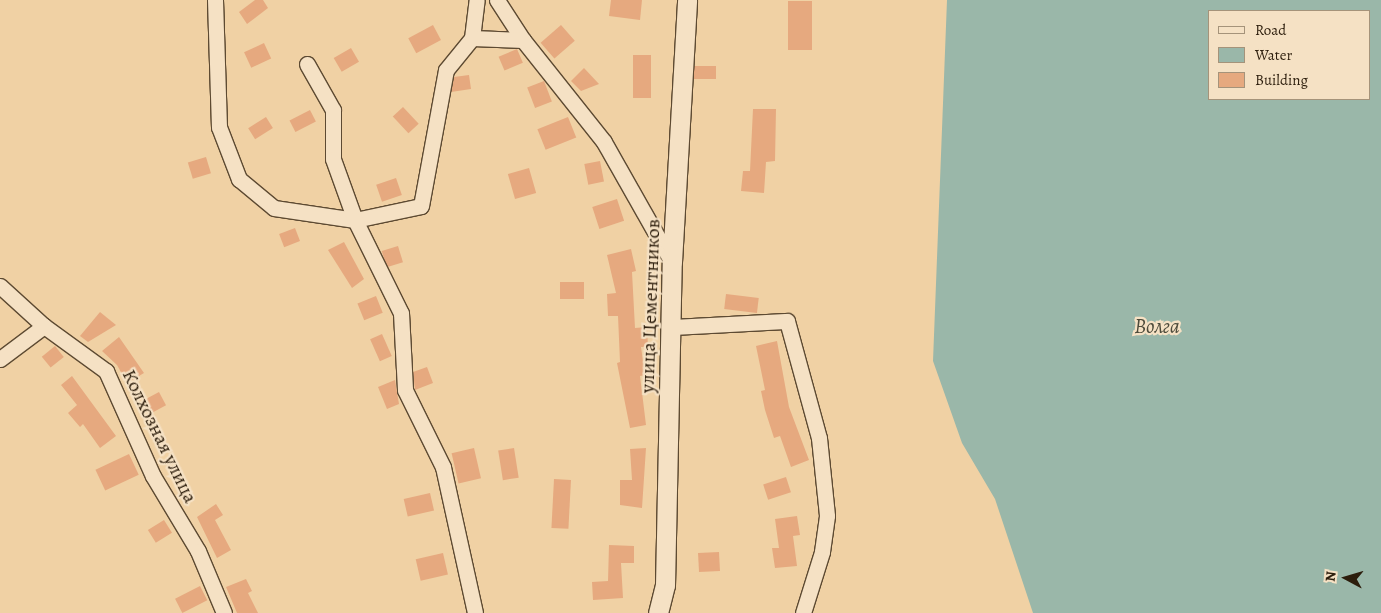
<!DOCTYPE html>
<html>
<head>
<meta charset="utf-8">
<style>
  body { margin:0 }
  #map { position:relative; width:1381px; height:613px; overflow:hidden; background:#f0d1a4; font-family:Alegreya,serif }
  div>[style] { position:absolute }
  .water>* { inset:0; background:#9ab7a9 }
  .building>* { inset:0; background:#e6a97f; transform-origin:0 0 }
  .roads { filter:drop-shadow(1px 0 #5d4a32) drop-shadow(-1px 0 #5d4a32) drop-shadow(0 1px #5d4a32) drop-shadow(0 -1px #5d4a32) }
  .minor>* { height:15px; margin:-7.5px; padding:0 7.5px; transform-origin:7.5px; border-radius:7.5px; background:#f5e1c4 }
  .tertiary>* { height:19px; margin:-9.5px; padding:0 9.5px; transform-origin:9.5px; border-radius:9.5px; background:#f5e1c4 }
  span { translate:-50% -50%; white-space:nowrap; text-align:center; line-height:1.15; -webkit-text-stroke:4.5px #f5e1c4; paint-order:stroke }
  .street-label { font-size:20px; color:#2c1d0c }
  .water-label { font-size:21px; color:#4d4b3b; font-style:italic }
  .legend { position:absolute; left:1208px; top:10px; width:162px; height:90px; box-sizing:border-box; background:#f5e1c4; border:1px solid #a5937a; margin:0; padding:6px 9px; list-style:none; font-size:15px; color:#2c1d0c }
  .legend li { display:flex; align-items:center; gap:10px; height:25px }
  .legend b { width:25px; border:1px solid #a5937a }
  .north { position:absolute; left:1321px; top:553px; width:50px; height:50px; -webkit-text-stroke:4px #f5e1c4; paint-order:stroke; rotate:276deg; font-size:14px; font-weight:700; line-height:20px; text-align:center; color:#2c1d0c }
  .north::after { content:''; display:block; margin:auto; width:18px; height:22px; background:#2c1d0c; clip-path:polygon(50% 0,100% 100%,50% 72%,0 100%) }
</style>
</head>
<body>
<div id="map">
  <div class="water">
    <i style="clip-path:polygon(evenodd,947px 0,1381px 0,1381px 613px,1033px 613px,995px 499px,962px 443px,933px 361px,947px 0,1210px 11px,1370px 11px,1370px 99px,1210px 99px,1210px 11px)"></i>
  </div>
  <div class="building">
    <i style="clip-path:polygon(255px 0,263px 0,268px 8px,247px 24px,239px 12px)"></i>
    <i style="clip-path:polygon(611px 0,642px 0,640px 20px,609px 16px)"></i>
    <i style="left:788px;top:1px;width:24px;height:49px"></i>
    <i style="left:433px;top:25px;width:17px;height:28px;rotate:62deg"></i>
    <i style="left:561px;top:25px;width:21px;height:27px;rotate:49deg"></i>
    <i style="left:264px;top:43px;width:17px;height:22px;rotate:65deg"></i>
    <i style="left:351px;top:48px;width:16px;height:20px;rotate:60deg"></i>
    <i style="left:517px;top:49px;width:15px;height:20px;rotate:67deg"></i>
    <i style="left:633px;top:55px;width:18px;height:43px"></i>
    <i style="left:716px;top:66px;width:13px;height:22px;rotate:90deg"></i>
    <i style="clip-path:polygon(584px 68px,599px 84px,581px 91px,571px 81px)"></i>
    <i style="clip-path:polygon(469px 75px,471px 89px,451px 92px,454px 77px)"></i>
    <i style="left:544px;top:81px;width:22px;height:18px;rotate:69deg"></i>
    <i style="left:403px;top:107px;width:23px;height:14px;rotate:47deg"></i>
    <i style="clip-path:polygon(753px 109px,776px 109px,775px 161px,766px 162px,764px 193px,741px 191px,743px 171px,750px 171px)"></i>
    <i style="left:310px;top:110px;width:13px;height:23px;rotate:63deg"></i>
    <i style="left:266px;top:117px;width:13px;height:21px;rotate:58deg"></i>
    <i style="left:568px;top:117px;width:22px;height:33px;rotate:68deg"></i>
    <i style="left:206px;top:157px;width:17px;height:19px;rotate:73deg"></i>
    <i style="left:600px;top:161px;width:21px;height:16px;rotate:79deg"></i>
    <i style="left:529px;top:168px;width:26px;height:22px;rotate:74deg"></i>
    <i style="left:396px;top:178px;width:18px;height:21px;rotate:71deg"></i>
    <i style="left:617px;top:199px;width:23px;height:26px;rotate:72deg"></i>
    <i style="left:295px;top:228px;width:14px;height:17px;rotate:69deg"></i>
    <i style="clip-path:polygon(344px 242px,364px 279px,352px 288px,328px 250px)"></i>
    <i style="left:398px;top:246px;width:17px;height:17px;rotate:73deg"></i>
    <i style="clip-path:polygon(631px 249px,636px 271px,632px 272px,635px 328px,647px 327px,648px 347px,641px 347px,645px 375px,640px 376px,646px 425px,630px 428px,617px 363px,620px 362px,618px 316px,608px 316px,607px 294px,616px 293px,607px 255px)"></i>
    <i style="left:560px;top:282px;width:24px;height:17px"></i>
    <i style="left:726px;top:294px;width:33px;height:15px;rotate:7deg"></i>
    <i style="left:376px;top:296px;width:18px;height:20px;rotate:68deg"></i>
    <i style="clip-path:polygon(100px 312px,116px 325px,88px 342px,80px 336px)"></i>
    <i style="left:382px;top:334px;width:24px;height:13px;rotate:66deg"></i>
    <i style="clip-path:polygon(119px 337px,144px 373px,127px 383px,117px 365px,102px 351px)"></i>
    <i style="clip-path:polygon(777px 341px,789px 407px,809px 460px,791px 467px,780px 436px,774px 438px,765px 410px,761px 391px,765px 390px,756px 346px)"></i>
    <i style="left:55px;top:346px;width:14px;height:17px;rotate:51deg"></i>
    <i style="clip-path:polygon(427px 367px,433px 383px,415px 390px,413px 372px)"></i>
    <i style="clip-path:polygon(72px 376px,116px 436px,100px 448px,83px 424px,80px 427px,68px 413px,77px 405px,61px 385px)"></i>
    <i style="clip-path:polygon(395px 380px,399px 404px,387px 409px,378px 387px)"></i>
    <i style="left:159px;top:392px;width:15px;height:18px;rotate:62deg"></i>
    <i style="left:474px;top:448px;width:31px;height:23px;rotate:77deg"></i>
    <i style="left:514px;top:448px;width:30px;height:16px;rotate:81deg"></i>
    <i style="clip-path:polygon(646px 448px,642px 508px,620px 505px,620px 480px,632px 480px,630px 449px)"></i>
    <i style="left:129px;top:454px;width:23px;height:37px;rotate:65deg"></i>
    <i style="left:786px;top:477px;width:16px;height:24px;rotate:72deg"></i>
    <i style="left:554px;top:479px;width:17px;height:49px;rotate:3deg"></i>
    <i style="left:430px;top:493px;width:18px;height:27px;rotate:77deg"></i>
    <i style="clip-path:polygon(216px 504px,223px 515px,215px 520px,231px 550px,217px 558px,197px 517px)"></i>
    <i style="clip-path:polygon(797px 516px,800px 535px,793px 536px,797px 566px,775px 568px,772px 548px,779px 548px,775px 519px)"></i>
    <i style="left:164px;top:520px;width:15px;height:19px;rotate:58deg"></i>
    <i style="clip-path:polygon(609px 545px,634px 546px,634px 563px,621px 563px,623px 598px,593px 600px,592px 582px,608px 581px)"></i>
    <i style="left:719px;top:552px;width:19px;height:21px;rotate:87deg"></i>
    <i style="left:443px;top:553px;width:22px;height:28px;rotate:77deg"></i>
    <i style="clip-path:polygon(246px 579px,252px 591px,248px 593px,258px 613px,237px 613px,226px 587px)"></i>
    <i style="left:200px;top:586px;width:16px;height:28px;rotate:63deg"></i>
  </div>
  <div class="roads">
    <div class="minor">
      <i style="left:215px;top:0;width:127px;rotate:88.2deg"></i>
      <i style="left:219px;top:127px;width:56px;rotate:69deg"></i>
      <i style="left:239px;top:179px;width:45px;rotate:39.6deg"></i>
      <i style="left:274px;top:208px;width:82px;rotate:8.4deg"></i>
      <i style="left:355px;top:220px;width:67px;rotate:-12deg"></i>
      <i style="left:421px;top:206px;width:138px;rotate:-79.6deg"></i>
      <i style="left:446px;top:70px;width:41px;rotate:-50.9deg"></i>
      <i style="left:472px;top:38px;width:38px;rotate:-83deg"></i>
      <i style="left:497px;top:0;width:48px;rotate:57deg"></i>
      <i style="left:523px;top:40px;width:130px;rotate:51.5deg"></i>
      <i style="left:604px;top:142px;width:138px;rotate:60.5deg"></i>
      <i style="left:472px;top:38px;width:51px;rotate:2.2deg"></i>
      <i style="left:307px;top:64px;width:53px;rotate:60.5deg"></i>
      <i style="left:333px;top:110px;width:49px;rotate:90deg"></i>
      <i style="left:333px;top:159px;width:65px;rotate:70.2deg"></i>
      <i style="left:355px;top:220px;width:104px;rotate:63.7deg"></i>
      <i style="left:401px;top:313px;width:77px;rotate:87deg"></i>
      <i style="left:405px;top:390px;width:86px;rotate:63.7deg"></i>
      <i style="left:443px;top:467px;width:149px;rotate:77.6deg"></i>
      <i style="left:0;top:286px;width:59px;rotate:42.3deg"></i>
      <i style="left:44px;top:326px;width:77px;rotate:36deg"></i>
      <i style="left:106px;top:371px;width:115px;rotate:65.9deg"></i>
      <i style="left:153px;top:476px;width:87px;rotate:59deg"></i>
      <i style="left:198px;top:551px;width:67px;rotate:67.2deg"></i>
      <i style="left:671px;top:327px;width:116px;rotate:-3deg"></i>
      <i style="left:787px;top:321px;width:121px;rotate:74.7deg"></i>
      <i style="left:819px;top:438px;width:78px;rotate:84.1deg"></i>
      <i style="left:827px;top:516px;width:36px;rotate:98deg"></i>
      <i style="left:822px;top:552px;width:64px;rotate:107.3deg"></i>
      <i style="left:0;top:359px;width:55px;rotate:-36.9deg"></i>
    </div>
    <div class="tertiary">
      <i style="left:658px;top:613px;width:29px;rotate:-76deg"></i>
      <i style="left:665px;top:585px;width:323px;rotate:-88.8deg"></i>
      <i style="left:672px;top:262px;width:262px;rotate:-86.7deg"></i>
    </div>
  </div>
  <div class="street-label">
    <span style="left:650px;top:306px;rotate:-88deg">улица Цементников</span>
    <span style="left:160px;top:436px;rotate:64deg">Колхозная улица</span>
  </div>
  <div class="water-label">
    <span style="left:1157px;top:326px">Волга</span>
  </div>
  <ul class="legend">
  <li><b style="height:6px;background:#f5e1c4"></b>Road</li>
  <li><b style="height:14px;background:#9ab7a9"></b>Water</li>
  <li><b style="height:14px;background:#e6a97f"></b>Building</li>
  </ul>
  <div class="north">N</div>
</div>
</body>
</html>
